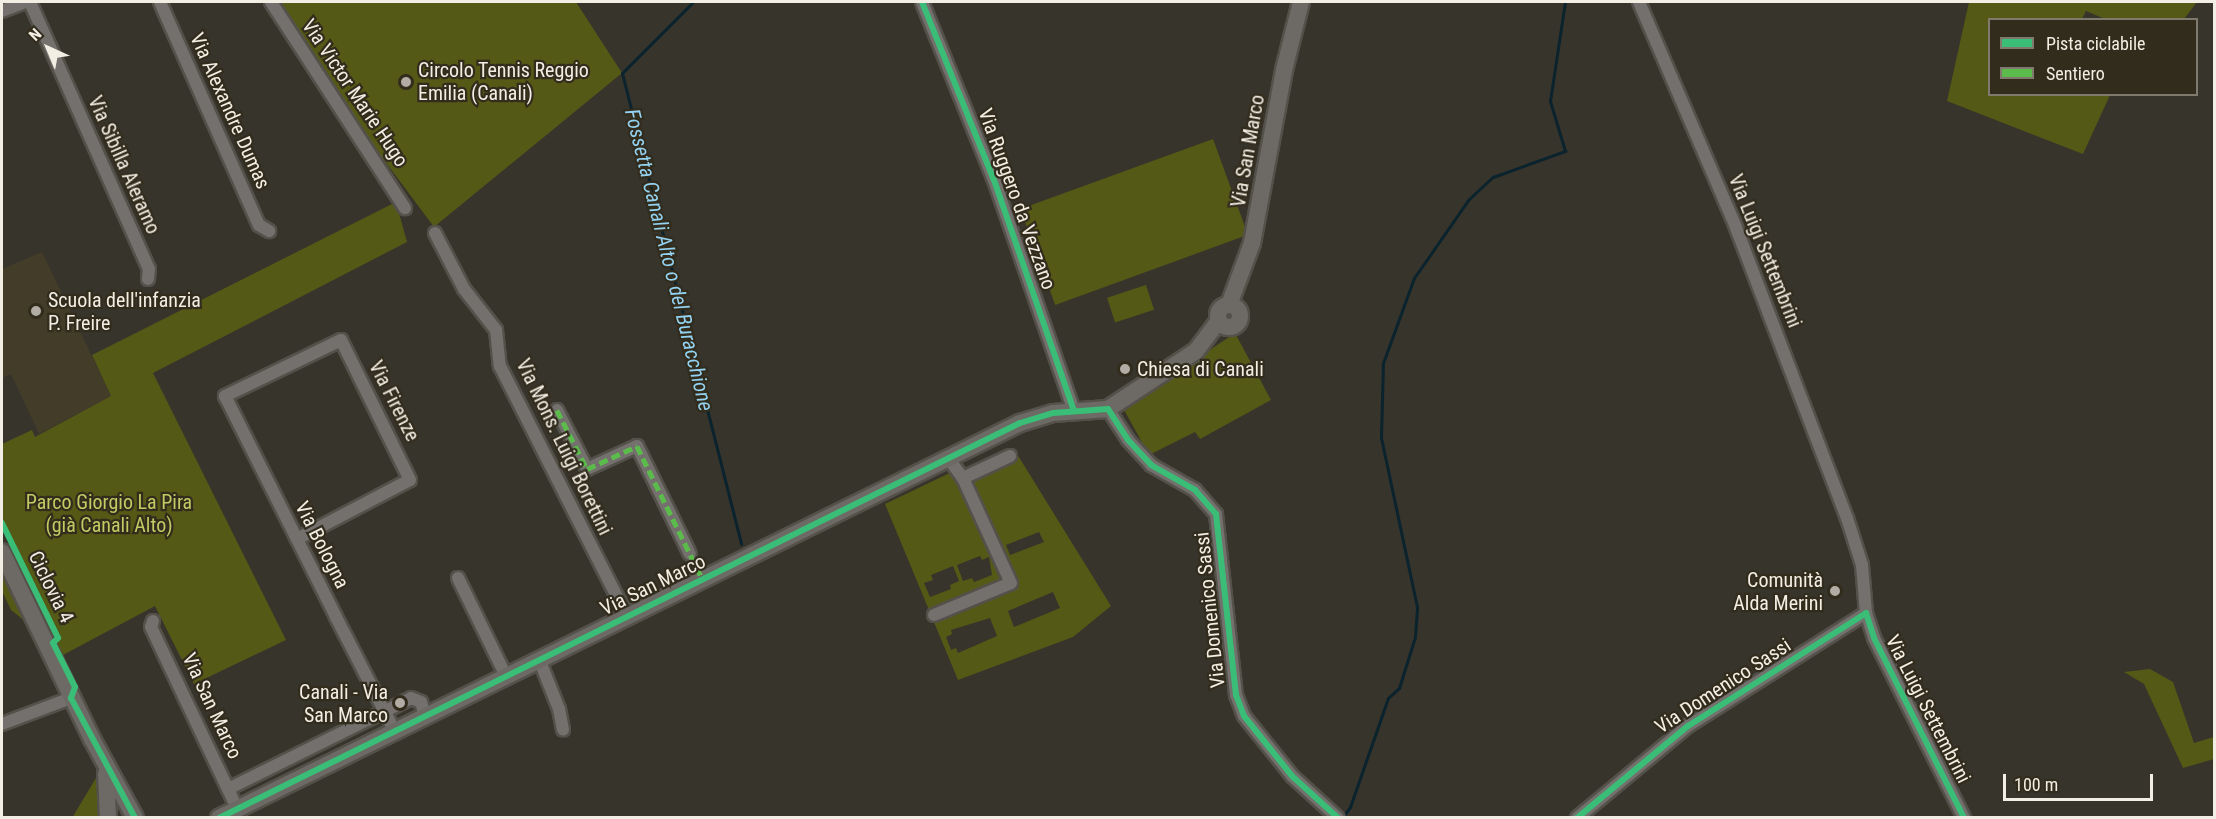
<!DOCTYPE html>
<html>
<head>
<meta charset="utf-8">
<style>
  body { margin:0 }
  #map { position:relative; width:2216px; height:819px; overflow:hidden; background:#37342c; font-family:"Roboto Condensed",sans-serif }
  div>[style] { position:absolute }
  .built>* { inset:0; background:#433c28 }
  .green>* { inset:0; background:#545915; transform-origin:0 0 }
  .stream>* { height:3px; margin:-1.5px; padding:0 1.5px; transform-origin:1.5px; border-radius:1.5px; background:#0a232d }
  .roads { filter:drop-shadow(2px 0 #54514a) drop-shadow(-2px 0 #54514a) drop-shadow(0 2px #54514a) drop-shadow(0 -2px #54514a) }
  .street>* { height:12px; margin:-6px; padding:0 6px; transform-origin:6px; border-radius:6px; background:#73706d }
  .secondary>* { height:16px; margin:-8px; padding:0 8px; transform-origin:8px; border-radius:8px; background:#6d6a65 }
  .secondary>.ring { margin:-8px; padding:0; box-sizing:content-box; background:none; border:16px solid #6d6a65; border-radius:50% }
  .quiet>* { height:4.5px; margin-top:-2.25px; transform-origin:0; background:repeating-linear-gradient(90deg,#5cbc4b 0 9px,transparent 0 13.5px) }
  .cycleway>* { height:6px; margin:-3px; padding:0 3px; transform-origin:3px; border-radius:3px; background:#3abd76 }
  .dots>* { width:16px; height:16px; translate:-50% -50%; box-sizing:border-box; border:3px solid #322c1d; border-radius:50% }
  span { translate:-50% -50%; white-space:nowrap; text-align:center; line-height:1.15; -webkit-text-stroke:4.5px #322c1d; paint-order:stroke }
  .poi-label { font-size:20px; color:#f2eee4 }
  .left { translate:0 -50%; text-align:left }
  .right { translate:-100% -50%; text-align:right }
  .street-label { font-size:20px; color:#f2eee4 }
  .park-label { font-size:20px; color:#c0cb63 }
  .water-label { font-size:21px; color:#94d2f2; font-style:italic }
  .frame { position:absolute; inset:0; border:3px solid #f2eee4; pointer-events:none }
  .legend { position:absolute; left:1988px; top:18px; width:210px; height:78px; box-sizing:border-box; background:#322c1d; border:2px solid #7f7a6d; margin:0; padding:8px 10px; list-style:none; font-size:18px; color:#f2eee4 }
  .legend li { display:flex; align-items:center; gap:12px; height:30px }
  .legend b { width:30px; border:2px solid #7f7a6d }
  .north { position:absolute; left:18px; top:18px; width:60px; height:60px; -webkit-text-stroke:4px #322c1d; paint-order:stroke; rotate:316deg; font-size:16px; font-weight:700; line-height:24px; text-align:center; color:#f2eee4 }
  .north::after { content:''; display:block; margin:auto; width:21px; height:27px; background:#f2eee4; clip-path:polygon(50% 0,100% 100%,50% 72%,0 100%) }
  .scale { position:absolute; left:2003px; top:774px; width:150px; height:27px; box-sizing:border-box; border:3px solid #f2eee4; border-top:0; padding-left:8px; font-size:18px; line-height:21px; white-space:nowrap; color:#f2eee4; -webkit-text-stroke:4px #322c1d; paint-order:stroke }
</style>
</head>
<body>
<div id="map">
  <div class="built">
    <i style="clip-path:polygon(42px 252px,111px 396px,39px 434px,11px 374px,2px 378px,2px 269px)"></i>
  </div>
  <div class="green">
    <i style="clip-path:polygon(277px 2px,576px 2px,622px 73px,434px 227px,369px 140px)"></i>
    <i style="clip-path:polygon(1969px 2px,1990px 3px,2197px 2px,2184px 19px,2105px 19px,2086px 11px,2082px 19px,1990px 20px,1990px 94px,2110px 95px,2083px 154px,1947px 101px)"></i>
    <i style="left:1213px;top:139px;width:102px;height:205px;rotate:70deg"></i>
    <i style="clip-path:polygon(396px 202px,407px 242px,153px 373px,286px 640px,194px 684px,155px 606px,63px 655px,2px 527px,2px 444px,32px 430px,35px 437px,111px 396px,92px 355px)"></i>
    <i style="left:1146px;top:285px;width:26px;height:41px;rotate:72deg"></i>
    <i style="clip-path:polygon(1235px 333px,1271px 400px,1200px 439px,1195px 432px,1149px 455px,1123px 408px)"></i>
    <i style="clip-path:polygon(evenodd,1017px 454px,1111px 606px,1073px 637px,958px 680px,885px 504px,956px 470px,963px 478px,1017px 454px,1039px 532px,1044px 542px,1010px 555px,1006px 545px,1039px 532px,1017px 454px,980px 556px,982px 560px,989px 557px,992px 575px,974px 582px,972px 578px,963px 581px,957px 565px,980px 556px,1017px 454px,953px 566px,959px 581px,950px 585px,951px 589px,930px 597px,924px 583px,933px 580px,931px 575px,953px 566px,1017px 454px,1053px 592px,1060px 608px,1014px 627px,1008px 611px,1053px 592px,1017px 454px,990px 618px,997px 636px,958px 653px,956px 648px,951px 650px,946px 637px,952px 634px,951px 630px,990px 618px)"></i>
    <i style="clip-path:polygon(2px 567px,26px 622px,11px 610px,2px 591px)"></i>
    <i style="clip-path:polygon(2150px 669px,2173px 682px,2194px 743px,2214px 737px,2214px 759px,2183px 768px,2144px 684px,2124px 672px)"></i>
    <i style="clip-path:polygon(99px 773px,104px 817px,72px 818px)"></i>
  </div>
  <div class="stream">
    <i style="left:693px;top:2px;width:100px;rotate:135deg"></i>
    <i style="left:622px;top:73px;width:486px;rotate:75.8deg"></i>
    <i style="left:1342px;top:818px;width:14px;rotate:-54deg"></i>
    <i style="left:1350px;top:807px;width:115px;rotate:-70.8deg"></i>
    <i style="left:1388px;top:698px;width:15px;rotate:-42deg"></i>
    <i style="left:1399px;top:688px;width:53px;rotate:-72.6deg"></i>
    <i style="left:1415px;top:637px;width:30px;rotate:-86deg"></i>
    <i style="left:1417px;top:607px;width:173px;rotate:-102deg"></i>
    <i style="left:1381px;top:438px;width:75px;rotate:-88.5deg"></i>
    <i style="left:1383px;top:363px;width:90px;rotate:-70deg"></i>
    <i style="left:1414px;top:278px;width:96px;rotate:-55.2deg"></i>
    <i style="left:1469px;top:199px;width:33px;rotate:-43deg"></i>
    <i style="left:1493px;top:177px;width:77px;rotate:-19.9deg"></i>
    <i style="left:1565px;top:151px;width:52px;rotate:-106.7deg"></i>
    <i style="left:1550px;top:101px;width:100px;rotate:-81.4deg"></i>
  </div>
  <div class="roads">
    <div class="street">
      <i style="left:30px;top:2px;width:292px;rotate:66deg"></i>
      <i style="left:149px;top:269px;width:10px;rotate:96deg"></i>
      <i style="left:160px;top:2px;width:244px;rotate:66.1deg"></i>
      <i style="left:259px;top:225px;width:12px;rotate:31deg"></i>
      <i style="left:271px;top:2px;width:246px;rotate:57deg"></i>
      <i style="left:922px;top:2px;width:192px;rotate:68deg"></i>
      <i style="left:994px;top:180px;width:244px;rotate:70.9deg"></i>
      <i style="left:1639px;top:2px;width:243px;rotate:66.7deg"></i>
      <i style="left:1735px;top:225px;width:314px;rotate:69.1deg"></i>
      <i style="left:1847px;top:518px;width:49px;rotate:72.3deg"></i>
      <i style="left:1862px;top:565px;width:48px;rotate:85.2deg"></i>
      <i style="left:1866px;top:613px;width:26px;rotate:72deg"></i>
      <i style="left:1874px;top:638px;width:201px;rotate:63.4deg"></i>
      <i style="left:2px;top:11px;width:26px;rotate:-21deg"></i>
      <i style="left:435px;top:233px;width:63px;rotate:62.6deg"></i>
      <i style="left:464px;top:289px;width:52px;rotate:52deg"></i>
      <i style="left:496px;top:330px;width:36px;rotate:84deg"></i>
      <i style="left:500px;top:366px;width:280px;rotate:63.1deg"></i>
      <i style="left:1108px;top:409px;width:37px;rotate:57deg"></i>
      <i style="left:1128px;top:440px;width:34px;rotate:47deg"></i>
      <i style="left:1151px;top:465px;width:51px;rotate:29.6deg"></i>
      <i style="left:1195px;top:490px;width:32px;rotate:49deg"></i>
      <i style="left:1216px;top:514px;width:182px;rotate:83.7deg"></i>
      <i style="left:1236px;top:695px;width:22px;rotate:69deg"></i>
      <i style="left:1244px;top:716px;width:77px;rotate:51.3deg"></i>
      <i style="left:1292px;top:776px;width:62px;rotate:42.4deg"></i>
      <i style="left:557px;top:410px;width:66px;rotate:63deg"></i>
      <i style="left:587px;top:469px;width:55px;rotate:-24.7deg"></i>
      <i style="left:637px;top:446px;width:120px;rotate:63.9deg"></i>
      <i style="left:949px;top:459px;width:24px;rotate:54deg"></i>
      <i style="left:963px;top:478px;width:52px;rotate:-25.1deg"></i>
      <i style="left:297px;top:539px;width:127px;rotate:-27.6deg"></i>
      <i style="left:410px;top:480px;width:156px;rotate:-116.2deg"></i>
      <i style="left:341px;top:340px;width:129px;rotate:154.2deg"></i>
      <i style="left:225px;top:396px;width:247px;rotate:63.3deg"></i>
      <i style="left:336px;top:617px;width:127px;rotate:62.8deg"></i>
      <i style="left:695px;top:564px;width:18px;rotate:63deg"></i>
      <i style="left:458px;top:578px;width:109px;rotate:63.9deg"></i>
      <i style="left:934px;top:615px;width:83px;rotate:-22.6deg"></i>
      <i style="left:1011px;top:583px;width:115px;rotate:-114.6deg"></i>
      <i style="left:153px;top:621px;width:6px;rotate:108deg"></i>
      <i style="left:151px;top:627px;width:200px;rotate:64.6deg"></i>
      <i style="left:539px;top:659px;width:54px;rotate:68.2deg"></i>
      <i style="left:559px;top:709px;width:21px;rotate:79deg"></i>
      <i style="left:2px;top:724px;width:74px;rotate:-20.6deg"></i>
      <i style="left:228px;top:789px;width:204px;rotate:-26.4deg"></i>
      <i style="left:411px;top:698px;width:11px;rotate:22deg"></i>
      <i style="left:421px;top:702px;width:14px;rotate:73deg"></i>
      <i style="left:1577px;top:818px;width:144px;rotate:-39.7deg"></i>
      <i style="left:1688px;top:726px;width:211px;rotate:-32.4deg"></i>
    </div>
    <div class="secondary">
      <i style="left:1229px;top:305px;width:66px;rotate:-69.6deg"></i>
      <i style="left:1252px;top:243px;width:176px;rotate:-79.5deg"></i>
      <i style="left:1284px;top:70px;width:70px;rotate:-76deg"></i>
      <i class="ring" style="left:1218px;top:305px;width:6px;height:6px"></i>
      <i style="left:2px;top:552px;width:208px;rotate:64.3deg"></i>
      <i style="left:92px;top:739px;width:90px;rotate:61.4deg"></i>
      <i style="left:106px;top:774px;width:44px;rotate:87.4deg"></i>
      <i style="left:219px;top:818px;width:893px;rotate:-26.25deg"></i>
      <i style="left:1020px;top:423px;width:34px;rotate:-17deg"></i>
      <i style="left:1053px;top:413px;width:55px;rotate:-4.2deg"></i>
      <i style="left:1108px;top:409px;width:105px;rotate:-33.4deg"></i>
      <i style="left:1196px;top:351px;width:38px;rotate:-53deg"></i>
    </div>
  </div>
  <div class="quiet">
    <i style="left:557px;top:410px;width:66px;rotate:63deg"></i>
    <i style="left:587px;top:469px;width:55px;rotate:-24.7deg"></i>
    <i style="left:637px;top:446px;width:149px;rotate:63.8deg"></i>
  </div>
  <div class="cycleway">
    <i style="left:922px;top:2px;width:192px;rotate:68deg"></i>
    <i style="left:994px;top:180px;width:244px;rotate:70.9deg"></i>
    <i style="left:2px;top:523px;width:128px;rotate:64deg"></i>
    <i style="left:58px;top:638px;width:7px;rotate:135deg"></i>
    <i style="left:53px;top:643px;width:49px;rotate:63.4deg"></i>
    <i style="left:75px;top:687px;width:12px;rotate:110deg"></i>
    <i style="left:71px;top:698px;width:136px;rotate:61.9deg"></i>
    <i style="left:219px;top:818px;width:893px;rotate:-26.25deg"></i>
    <i style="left:1020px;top:423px;width:34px;rotate:-17deg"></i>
    <i style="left:1053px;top:413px;width:55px;rotate:-4.2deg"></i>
    <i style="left:1108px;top:409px;width:37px;rotate:57deg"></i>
    <i style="left:1128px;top:440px;width:34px;rotate:47deg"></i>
    <i style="left:1151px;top:465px;width:51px;rotate:29.6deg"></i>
    <i style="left:1195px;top:490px;width:32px;rotate:49deg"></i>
    <i style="left:1216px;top:514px;width:182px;rotate:83.7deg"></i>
    <i style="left:1236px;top:695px;width:22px;rotate:69deg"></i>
    <i style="left:1244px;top:716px;width:77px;rotate:51.3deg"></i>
    <i style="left:1292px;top:776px;width:62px;rotate:42.4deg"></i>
    <i style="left:1577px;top:818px;width:144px;rotate:-39.7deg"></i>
    <i style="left:1688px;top:726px;width:211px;rotate:-32.4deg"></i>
    <i style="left:1866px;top:613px;width:26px;rotate:72deg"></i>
    <i style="left:1874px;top:638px;width:201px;rotate:63.4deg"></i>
  </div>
  <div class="dots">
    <i style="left:406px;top:82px;background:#b1ada4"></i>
    <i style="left:36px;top:311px;background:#b1ada4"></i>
    <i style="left:1125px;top:369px;background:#b1ada4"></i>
    <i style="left:1835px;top:591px;background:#b1ada4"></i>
    <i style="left:400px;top:703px;background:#b1ada4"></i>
  </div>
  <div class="poi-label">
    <span class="left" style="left:418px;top:82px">Circolo Tennis Reggio<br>Emilia (Canali)</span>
    <span class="left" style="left:48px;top:312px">Scuola dell'infanzia<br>P. Freire</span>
    <span class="left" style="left:1137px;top:369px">Chiesa di Canali</span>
    <span class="right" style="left:1823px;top:592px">Comunità<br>Alda Merini</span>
    <span class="right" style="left:388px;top:704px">Canali - Via<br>San Marco</span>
  </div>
  <div class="street-label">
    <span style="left:355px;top:93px;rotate:56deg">Via Victor Marie Hugo</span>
    <span style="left:230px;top:111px;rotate:66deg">Via Alexandre Dumas</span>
    <span style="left:1248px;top:151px;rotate:-80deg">Via San Marco</span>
    <span style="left:124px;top:165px;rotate:66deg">Via Sibilla Aleramo</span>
    <span style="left:1017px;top:199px;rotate:70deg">Via Ruggero da Vezzano</span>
    <span style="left:1765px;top:251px;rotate:68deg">Via Luigi Settembrini</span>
    <span style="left:394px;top:401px;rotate:63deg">Via Firenze</span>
    <span style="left:564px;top:447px;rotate:64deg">Via Mons. Luigi Borettini</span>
    <span style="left:322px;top:545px;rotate:63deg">Via Bologna</span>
    <span style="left:653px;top:585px;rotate:-26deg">Via San Marco</span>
    <span style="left:51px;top:587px;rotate:64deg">Ciclovia 4</span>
    <span style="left:1210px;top:610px;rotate:-96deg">Via Domenico Sassi</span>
    <span style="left:1723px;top:686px;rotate:-33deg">Via Domenico Sassi</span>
    <span style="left:212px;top:706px;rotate:65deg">Via San Marco</span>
    <span style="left:1928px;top:709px;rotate:63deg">Via Luigi Settembrini</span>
  </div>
  <div class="park-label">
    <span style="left:109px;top:514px">Parco Giorgio La Pira<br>(già Canali Alto)</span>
  </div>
  <div class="water-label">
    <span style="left:669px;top:260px;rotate:76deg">Fossetta Canali Alto o del Buracchione</span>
  </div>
  <div class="frame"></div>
  <ul class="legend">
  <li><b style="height:8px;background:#3abd76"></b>Pista ciclabile</li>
  <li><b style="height:8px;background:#5cbc4b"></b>Sentiero</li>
  </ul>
  <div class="north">N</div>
  <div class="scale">100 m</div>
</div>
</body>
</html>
